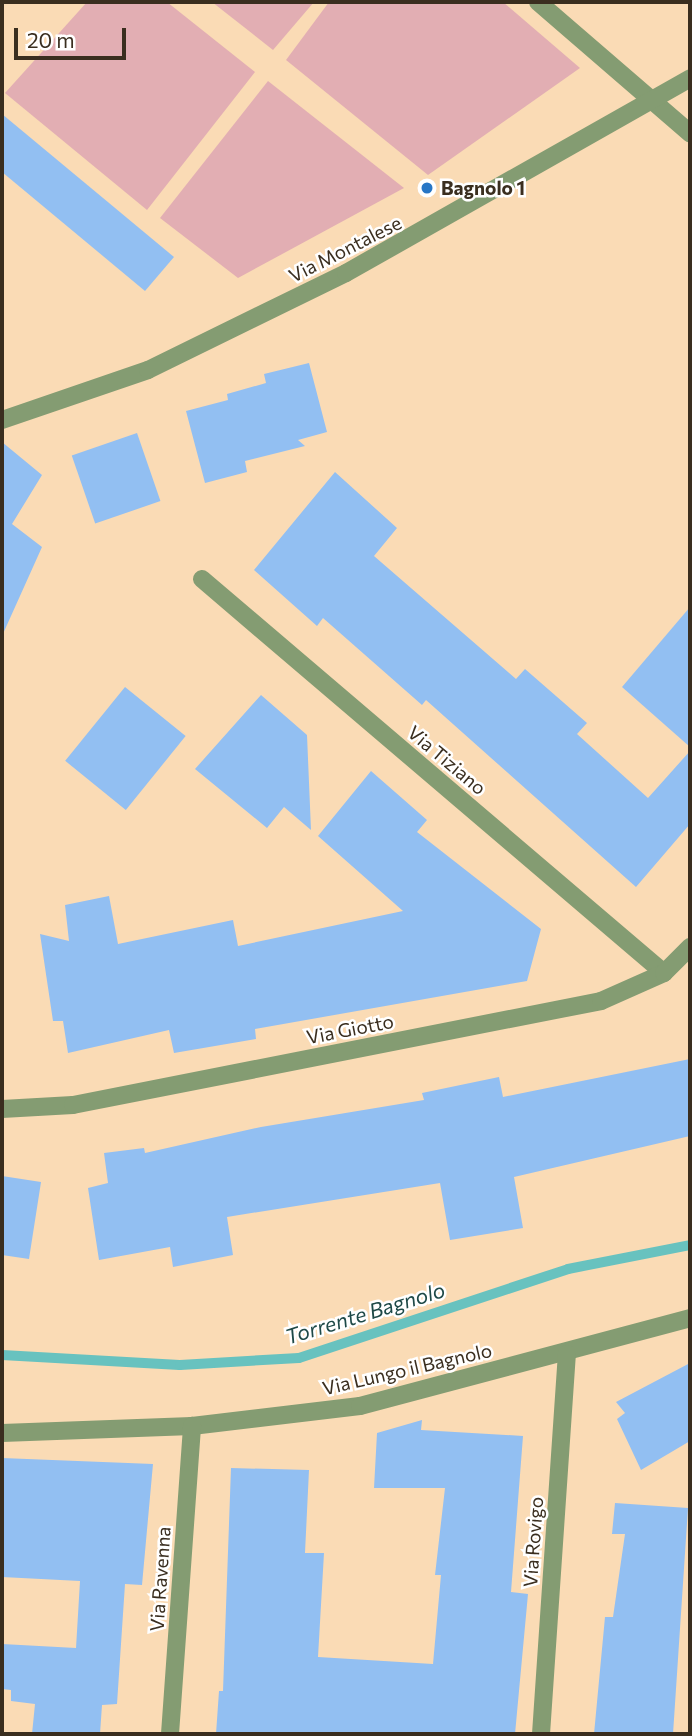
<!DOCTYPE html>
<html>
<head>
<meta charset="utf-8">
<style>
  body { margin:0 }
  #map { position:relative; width:692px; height:1736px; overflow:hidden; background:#fadbb5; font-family:Commissioner,sans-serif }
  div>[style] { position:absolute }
  .green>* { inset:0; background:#e2aeb3 }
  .stream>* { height:10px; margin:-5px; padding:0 5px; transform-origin:5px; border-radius:5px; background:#68c2bf }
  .building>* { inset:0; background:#92bff2; transform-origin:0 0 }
  .minor>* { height:18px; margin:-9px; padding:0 9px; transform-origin:9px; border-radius:9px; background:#849c72 }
  .tertiary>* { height:18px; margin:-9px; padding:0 9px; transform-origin:9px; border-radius:9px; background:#849c72 }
  .dots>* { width:19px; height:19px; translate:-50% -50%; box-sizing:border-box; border:4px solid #fff; border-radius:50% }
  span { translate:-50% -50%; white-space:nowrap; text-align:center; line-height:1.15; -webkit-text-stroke:5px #fff; paint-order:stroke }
  .poi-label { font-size:19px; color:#3a2e1f; font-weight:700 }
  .left { translate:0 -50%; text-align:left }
  .street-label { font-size:19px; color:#3a2e1f }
  .water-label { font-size:21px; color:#1e4947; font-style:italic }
  .frame { position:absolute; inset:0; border:4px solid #3a2e1f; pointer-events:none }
  .scale { position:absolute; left:14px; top:28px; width:112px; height:32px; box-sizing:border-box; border:4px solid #3a2e1f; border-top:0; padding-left:9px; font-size:21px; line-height:24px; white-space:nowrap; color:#3a2e1f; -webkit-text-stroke:5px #fff; paint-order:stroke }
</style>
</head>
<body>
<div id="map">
  <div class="green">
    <i style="clip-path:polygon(87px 2px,167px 2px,255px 72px,147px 210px,5px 93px)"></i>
    <i style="clip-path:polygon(212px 2px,314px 2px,273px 50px)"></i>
    <i style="clip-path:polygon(329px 2px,503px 2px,580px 68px,428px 175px,286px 60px)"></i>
    <i style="clip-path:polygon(268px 81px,404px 188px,238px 278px,160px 218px)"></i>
  </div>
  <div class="stream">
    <i style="left:2px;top:1355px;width:178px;rotate:3.2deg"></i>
    <i style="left:180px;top:1365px;width:119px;rotate:-3.4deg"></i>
    <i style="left:299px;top:1358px;width:283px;rotate:-18.3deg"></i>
    <i style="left:568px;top:1269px;width:124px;rotate:-11.1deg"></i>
  </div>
  <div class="building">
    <i style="clip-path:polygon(2px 114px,174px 257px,145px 291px,2px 172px)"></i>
    <i style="clip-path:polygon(309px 363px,327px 432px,298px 440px,305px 446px,245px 461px,247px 472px,205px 483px,186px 411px,228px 400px,227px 394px,266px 383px,264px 374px)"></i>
    <i style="left:137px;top:433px;width:72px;height:69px;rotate:71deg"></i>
    <i style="clip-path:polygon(2px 442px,42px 475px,12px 524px,42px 547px,2px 636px)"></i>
    <i style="clip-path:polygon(335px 472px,397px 528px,374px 556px,516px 679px,525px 669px,587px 723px,577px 734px,648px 798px,690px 751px,690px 824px,636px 887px,426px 700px,422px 705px,323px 618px,317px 626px,254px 570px)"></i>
    <i style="clip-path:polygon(690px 607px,690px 747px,622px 687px)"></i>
    <i style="left:125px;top:687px;width:78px;height:95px;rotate:39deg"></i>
    <i style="clip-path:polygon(261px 695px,307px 735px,311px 830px,284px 807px,267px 828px,195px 769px)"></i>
    <i style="clip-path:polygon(371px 771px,427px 820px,417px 832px,541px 929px,527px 981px,255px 1029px,256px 1039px,174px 1053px,169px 1030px,68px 1053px,63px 1021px,53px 1021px,40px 934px,69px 941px,65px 905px,109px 896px,118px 944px,233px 920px,238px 946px,403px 911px,318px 836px)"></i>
    <i style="clip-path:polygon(690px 1059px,690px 1136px,514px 1177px,523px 1228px,450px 1240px,440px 1183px,227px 1217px,233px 1255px,173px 1267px,170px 1247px,99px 1260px,88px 1188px,108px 1183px,104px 1153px,144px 1148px,145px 1153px,261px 1127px,424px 1100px,422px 1093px,499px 1077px,503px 1097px)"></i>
    <i style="clip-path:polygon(2px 1176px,41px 1182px,29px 1259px,2px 1255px)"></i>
    <i style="clip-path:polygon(690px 1363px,690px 1441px,641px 1470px,617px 1419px,625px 1413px,616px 1402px)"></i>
    <i style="clip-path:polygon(422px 1420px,421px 1430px,523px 1436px,511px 1592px,528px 1594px,515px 1734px,216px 1734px,219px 1691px,223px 1691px,231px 1468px,309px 1470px,305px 1553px,324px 1553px,318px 1657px,433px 1664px,441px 1575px,435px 1575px,445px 1488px,374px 1488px,377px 1433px)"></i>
    <i style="clip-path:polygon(2px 1458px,153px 1464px,142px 1585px,125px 1584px,117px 1704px,102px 1705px,100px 1734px,32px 1734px,35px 1704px,11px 1701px,11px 1690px,2px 1689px,2px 1644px,76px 1648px,80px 1581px,2px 1577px)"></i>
    <i style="clip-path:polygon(615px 1503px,688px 1508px,673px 1734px,594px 1734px,605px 1617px,613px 1617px,625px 1534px,612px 1534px)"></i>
  </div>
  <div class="minor">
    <i style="left:538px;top:2px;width:201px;rotate:40.8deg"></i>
    <i style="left:202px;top:579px;width:607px;rotate:40.46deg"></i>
    <i style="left:2px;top:1109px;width:71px;rotate:-3.2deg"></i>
    <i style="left:73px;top:1105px;width:538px;rotate:-11.14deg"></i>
    <i style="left:601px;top:1001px;width:69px;rotate:-24deg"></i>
    <i style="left:664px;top:973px;width:37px;rotate:-45deg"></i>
    <i style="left:2px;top:1433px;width:190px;rotate:-2.1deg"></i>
    <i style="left:192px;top:1426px;width:169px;rotate:-6.8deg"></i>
    <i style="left:360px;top:1406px;width:342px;rotate:-14.9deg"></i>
    <i style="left:170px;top:1734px;width:309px;rotate:-85.9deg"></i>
    <i style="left:541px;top:1734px;width:381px;rotate:-86.1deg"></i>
  </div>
  <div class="tertiary">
    <i style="left:2px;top:420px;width:154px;rotate:-18.9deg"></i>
    <i style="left:148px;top:370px;width:220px;rotate:-26.1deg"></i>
    <i style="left:346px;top:273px;width:395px;rotate:-29.5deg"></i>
  </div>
  <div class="dots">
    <i style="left:427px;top:188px;background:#2776c5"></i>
  </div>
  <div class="poi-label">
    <span class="left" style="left:441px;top:188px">Bagnolo 1</span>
  </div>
  <div class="street-label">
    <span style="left:345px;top:249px;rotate:-27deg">Via Montalese</span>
    <span style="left:447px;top:760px;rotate:40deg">Via Tiziano</span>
    <span style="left:350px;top:1029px;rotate:-11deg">Via Giotto</span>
    <span style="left:407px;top:1369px;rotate:-13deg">Via Lungo il Bagnolo</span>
    <span style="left:533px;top:1542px;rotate:-86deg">Via Rovigo</span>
    <span style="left:160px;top:1579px;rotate:-86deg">Via Ravenna</span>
  </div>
  <div class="water-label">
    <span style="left:365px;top:1313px;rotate:-17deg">Torrente Bagnolo</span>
  </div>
  <div class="frame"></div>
  <div class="scale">20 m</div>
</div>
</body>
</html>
